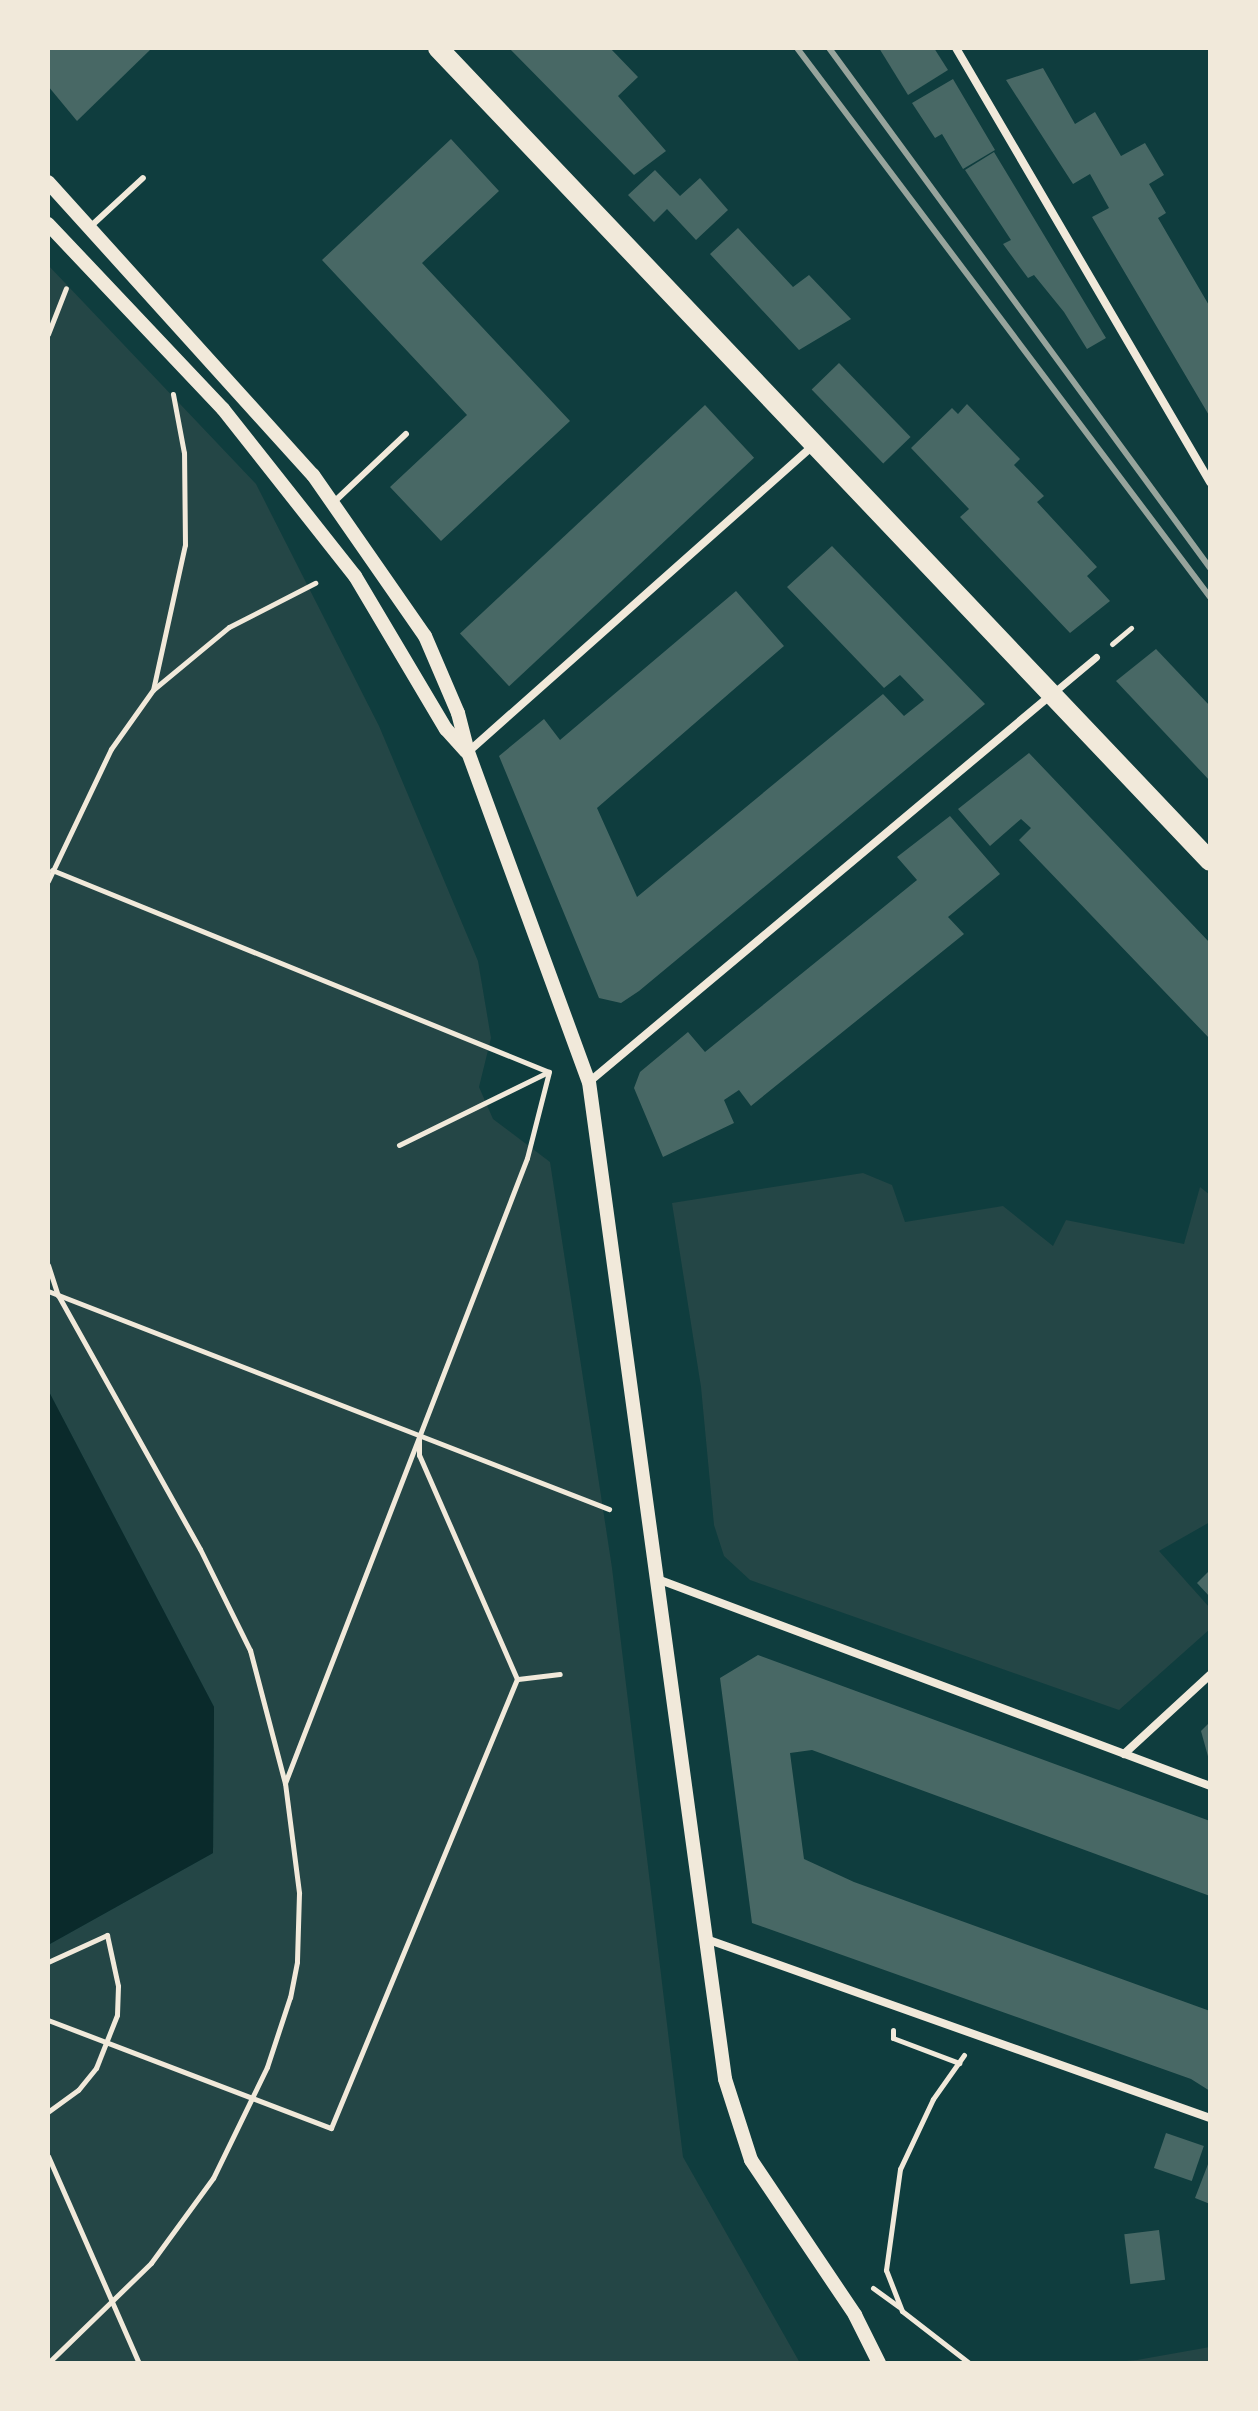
<!DOCTYPE html>
<html>
<head>
<meta charset="utf-8">
<style>
  body { margin:0 }
  #map { position:relative; width:1258px; height:2411px; overflow:hidden; background:#0f3d3e; font-family:"PT Sans",sans-serif }
  div>[style] { position:absolute }
  .green>* { inset:0; background:#244646 }
  .water>* { inset:0; background:#0a2a2b }
  .building>* { inset:0; background:#486865; transform-origin:0 0 }
  .path>* { height:5px; margin:-2.5px; padding:0 2.5px; transform-origin:2.5px; border-radius:2.5px; background:#f1e9da }
  .service>* { height:6px; margin:-3px; padding:0 3px; transform-origin:3px; border-radius:3px; background:#f1e9da }
  .pedestrian>* { height:7px; margin:-3.5px; padding:0 3.5px; transform-origin:3.5px; border-radius:3.5px; background:#f1e9da }
  .minor>* { height:8px; margin:-4px; padding:0 4px; transform-origin:4px; border-radius:4px; background:#f1e9da }
  .tertiary>* { height:14px; margin:-7px; padding:0 7px; transform-origin:7px; border-radius:7px; background:#f1e9da }
  .primary>* { height:20px; margin:-10px; padding:0 10px; transform-origin:10px; border-radius:10px; background:#f1e9da }
  .rail>* { height:6px; margin:-3px; padding:0 3px; transform-origin:3px; border-radius:3px; background:#97a49c }
  span { translate:-50% -50%; white-space:nowrap; text-align:center; line-height:1.15; -webkit-text-stroke:8px #f1e9da; paint-order:stroke }
  .frame { position:absolute; inset:0; border:50px solid #f1e9da; pointer-events:none }
</style>
</head>
<body>
<div id="map">
  <div class="green">
    <i style="clip-path:polygon(48px 265px,256px 484px,379px 726px,478px 961px,491px 1038px,479px 1087px,493px 1119px,550px 1162px,612px 1568px,683px 2157px,800px 2363px,48px 2363px,48px 1945px,213px 1853px,214px 1707px,48px 1390px)"></i>
    <i style="clip-path:polygon(863px 1173px,892px 1185px,905px 1222px,1003px 1206px,1053px 1246px,1066px 1220px,1184px 1244px,1200px 1187px,1210px 1195px,1210px 1522px,1159px 1551px,1210px 1608px,1210px 1629px,1119px 1710px,750px 1580px,724px 1556px,714px 1525px,701px 1387px,672px 1203px)"></i>
    <i style="clip-path:polygon(1210px 2347px,1210px 2363px,1104px 2363px,1137px 2360px)"></i>
  </div>
  <div class="water">
    <i style="clip-path:polygon(48px 1390px,214px 1707px,213px 1853px,48px 1945px)"></i>
  </div>
  <div class="building">
    <i style="clip-path:polygon(48px 48px,152px 48px,77px 121px,48px 86px)"></i>
    <i style="clip-path:polygon(509px 48px,610px 48px,638px 77px,618px 96px,666px 151px,634px 175px)"></i>
    <i style="clip-path:polygon(879px 48px,934px 48px,948px 70px,908px 95px)"></i>
    <i style="clip-path:polygon(1043px 68px,1075px 124px,1095px 112px,1121px 156px,1145px 143px,1164px 175px,1149px 184px,1166px 213px,1158px 218px,1210px 307px,1210px 417px,1092px 217px,1109px 208px,1090px 174px,1073px 184px,1006px 80px)"></i>
    <i style="clip-path:polygon(953px 79px,995px 150px,963px 169px,942px 134px,935px 138px,912px 103px)"></i>
    <i style="clip-path:polygon(451px 139px,499px 191px,422px 263px,570px 421px,441px 541px,390px 487px,467px 415px,322px 260px)"></i>
    <i style="clip-path:polygon(994px 152px,1106px 338px,1087px 349px,1064px 312px,1034px 275px,1028px 278px,1003px 244px,1011px 240px,965px 170px)"></i>
    <i style="clip-path:polygon(655px 170px,680px 196px,700px 178px,728px 210px,696px 240px,667px 209px,654px 222px,628px 195px)"></i>
    <i style="clip-path:polygon(738px 228px,793px 287px,809px 275px,851px 319px,799px 350px,710px 254px)"></i>
    <i style="left:839px;top:363px;width:103px;height:38px;rotate:46deg"></i>
    <i style="clip-path:polygon(967px 404px,1020px 459px,1014px 465px,1044px 496px,1037px 502px,1097px 567px,1087px 576px,1110px 601px,1070px 633px,960px 517px,969px 509px,911px 448px,952px 408px,958px 414px)"></i>
    <i style="left:705px;top:405px;width:72px;height:335px;rotate:47deg"></i>
    <i style="clip-path:polygon(832px 546px,985px 704px,639px 991px,621px 1003px,599px 998px,499px 756px,544px 719px,560px 740px,736px 591px,784px 646px,597px 808px,637px 897px,883px 694px,904px 716px,924px 700px,900px 675px,884px 688px,787px 587px)"></i>
    <i style="clip-path:polygon(1156px 649px,1210px 706px,1210px 781px,1116px 681px)"></i>
    <i style="clip-path:polygon(1029px 753px,1210px 943px,1210px 1039px,1019px 840px,1031px 828px,1021px 819px,990px 846px,958px 809px)"></i>
    <i style="clip-path:polygon(950px 816px,1000px 874px,948px 917px,964px 934px,751px 1106px,739px 1090px,724px 1100px,734px 1123px,663px 1157px,634px 1088px,640px 1072px,688px 1032px,705px 1052px,917px 880px,897px 857px)"></i>
    <i style="clip-path:polygon(1210px 1570px,1210px 1597px,1197px 1583px)"></i>
    <i style="clip-path:polygon(758px 1655px,1210px 1821px,1210px 1896px,812px 1750px,790px 1753px,804px 1859px,854px 1882px,1210px 2011px,1210px 2091px,1191px 2079px,752px 1923px,720px 1678px)"></i>
    <i style="clip-path:polygon(1210px 1722px,1210px 1760px,1209px 1760px,1201px 1731px)"></i>
    <i style="left:1166px;top:2133px;width:40px;height:37px;rotate:19deg"></i>
    <i style="clip-path:polygon(1210px 2159px,1210px 2204px,1195px 2198px)"></i>
    <i style="left:1159px;top:2230px;width:50px;height:35px;rotate:83deg"></i>
  </div>
  <div class="path">
    <i style="left:48px;top:334px;width:49px;rotate:-68.6deg"></i>
    <i style="left:1112px;top:644px;width:25px;rotate:-40deg"></i>
    <i style="left:154px;top:689px;width:97px;rotate:-39.6deg"></i>
    <i style="left:229px;top:627px;width:97px;rotate:-27.1deg"></i>
    <i style="left:52px;top:870px;width:536px;rotate:22.12deg"></i>
    <i style="left:48px;top:881px;width:146px;rotate:-64.5deg"></i>
    <i style="left:111px;top:749px;width:72px;rotate:-54.6deg"></i>
    <i style="left:153px;top:690px;width:148px;rotate:-77.6deg"></i>
    <i style="left:185px;top:545px;width:92px;rotate:-90.6deg"></i>
    <i style="left:184px;top:453px;width:60px;rotate:-100.6deg"></i>
    <i style="left:399px;top:1145px;width:166px;rotate:-26.1deg"></i>
    <i style="left:48px;top:1265px;width:32px;rotate:72deg"></i>
    <i style="left:58px;top:1295px;width:291px;rotate:60.8deg"></i>
    <i style="left:200px;top:1549px;width:113px;rotate:63.7deg"></i>
    <i style="left:250px;top:1650px;width:138px;rotate:75.3deg"></i>
    <i style="left:285px;top:1783px;width:111px;rotate:82.7deg"></i>
    <i style="left:299px;top:1893px;width:69px;rotate:91.7deg"></i>
    <i style="left:297px;top:1962px;width:36px;rotate:101deg"></i>
    <i style="left:290px;top:1997px;width:74px;rotate:108.2deg"></i>
    <i style="left:267px;top:2067px;width:123px;rotate:115.9deg"></i>
    <i style="left:213px;top:2178px;width:105px;rotate:126.1deg"></i>
    <i style="left:151px;top:2263px;width:144px;rotate:135.8deg"></i>
    <i style="left:48px;top:1291px;width:602px;rotate:21.24deg"></i>
    <i style="left:518px;top:1679px;width:42px;rotate:-6.8deg"></i>
    <i style="left:285px;top:1783px;width:670px;rotate:-68.83deg"></i>
    <i style="left:527px;top:1158px;width:89px;rotate:-75.7deg"></i>
    <i style="left:48px;top:1962px;width:65px;rotate:-24.6deg"></i>
    <i style="left:107px;top:1935px;width:52px;rotate:77.8deg"></i>
    <i style="left:118px;top:1986px;width:29px;rotate:92deg"></i>
    <i style="left:117px;top:2015px;width:57px;rotate:111.6deg"></i>
    <i style="left:96px;top:2068px;width:28px;rotate:129deg"></i>
    <i style="left:78px;top:2090px;width:37px;rotate:144deg"></i>
    <i style="left:48px;top:2020px;width:303px;rotate:20.9deg"></i>
    <i style="left:331px;top:2128px;width:486px;rotate:-67.5deg"></i>
    <i style="left:517px;top:1679px;width:244px;rotate:-113.6deg"></i>
    <i style="left:419px;top:1455px;width:20px;rotate:-90deg"></i>
    <i style="left:893px;top:2030px;width:8px;rotate:90deg"></i>
    <i style="left:893px;top:2038px;width:71px;rotate:20.7deg"></i>
    <i style="left:964px;top:2055px;width:54px;rotate:125.2deg"></i>
    <i style="left:933px;top:2099px;width:77px;rotate:115.2deg"></i>
    <i style="left:900px;top:2169px;width:102px;rotate:97.9deg"></i>
    <i style="left:886px;top:2270px;width:44px;rotate:68.7deg"></i>
    <i style="left:902px;top:2311px;width:85px;rotate:37.8deg"></i>
    <i style="left:48px;top:2156px;width:226px;rotate:66.3deg"></i>
    <i style="left:873px;top:2288px;width:32px;rotate:36deg"></i>
  </div>
  <div class="service">
    <i style="left:90px;top:227px;width:72px;rotate:-42.8deg"></i>
    <i style="left:334px;top:502px;width:99px;rotate:-43.4deg"></i>
  </div>
  <div class="pedestrian">
    <i style="left:1053px;top:693px;width:56px;rotate:-39.9deg"></i>
  </div>
  <div class="minor">
    <i style="left:956px;top:48px;width:503px;rotate:59.66deg"></i>
    <i style="left:468px;top:752px;width:463px;rotate:-41.6deg"></i>
    <i style="left:589px;top:1082px;width:603px;rotate:-39.95deg"></i>
    <i style="left:660px;top:1580px;width:587px;rotate:20.53deg"></i>
    <i style="left:1124px;top:1754px;width:117px;rotate:-42.6deg"></i>
    <i style="left:709px;top:1940px;width:532px;rotate:19.56deg"></i>
  </div>
  <div class="tertiary">
    <i style="left:48px;top:182px;width:395px;rotate:47.9deg"></i>
    <i style="left:313px;top:475px;width:196px;rotate:55.2deg"></i>
    <i style="left:425px;top:636px;width:84px;rotate:66.8deg"></i>
    <i style="left:458px;top:713px;width:40px;rotate:75.6deg"></i>
    <i style="left:468px;top:752px;width:351px;rotate:69.9deg"></i>
    <i style="left:589px;top:1082px;width:1006px;rotate:82.23deg"></i>
    <i style="left:725px;top:2079px;width:85px;rotate:72.2deg"></i>
    <i style="left:751px;top:2160px;width:187px;rotate:56.1deg"></i>
    <i style="left:855px;top:2315px;width:54px;rotate:63.4deg"></i>
    <i style="left:48px;top:224px;width:255px;rotate:46.6deg"></i>
    <i style="left:223px;top:409px;width:213px;rotate:51.7deg"></i>
    <i style="left:355px;top:576px;width:178px;rotate:59.3deg"></i>
    <i style="left:446px;top:729px;width:30px;rotate:48deg"></i>
  </div>
  <div class="primary">
    <i style="left:438px;top:48px;width:1121px;rotate:46.48deg"></i>
  </div>
  <div class="rail">
    <i style="left:797px;top:48px;width:687px;rotate:53.05deg"></i>
    <i style="left:829px;top:48px;width:645px;rotate:53.77deg"></i>
  </div>
  <div class="frame"></div>
</div>
</body>
</html>
